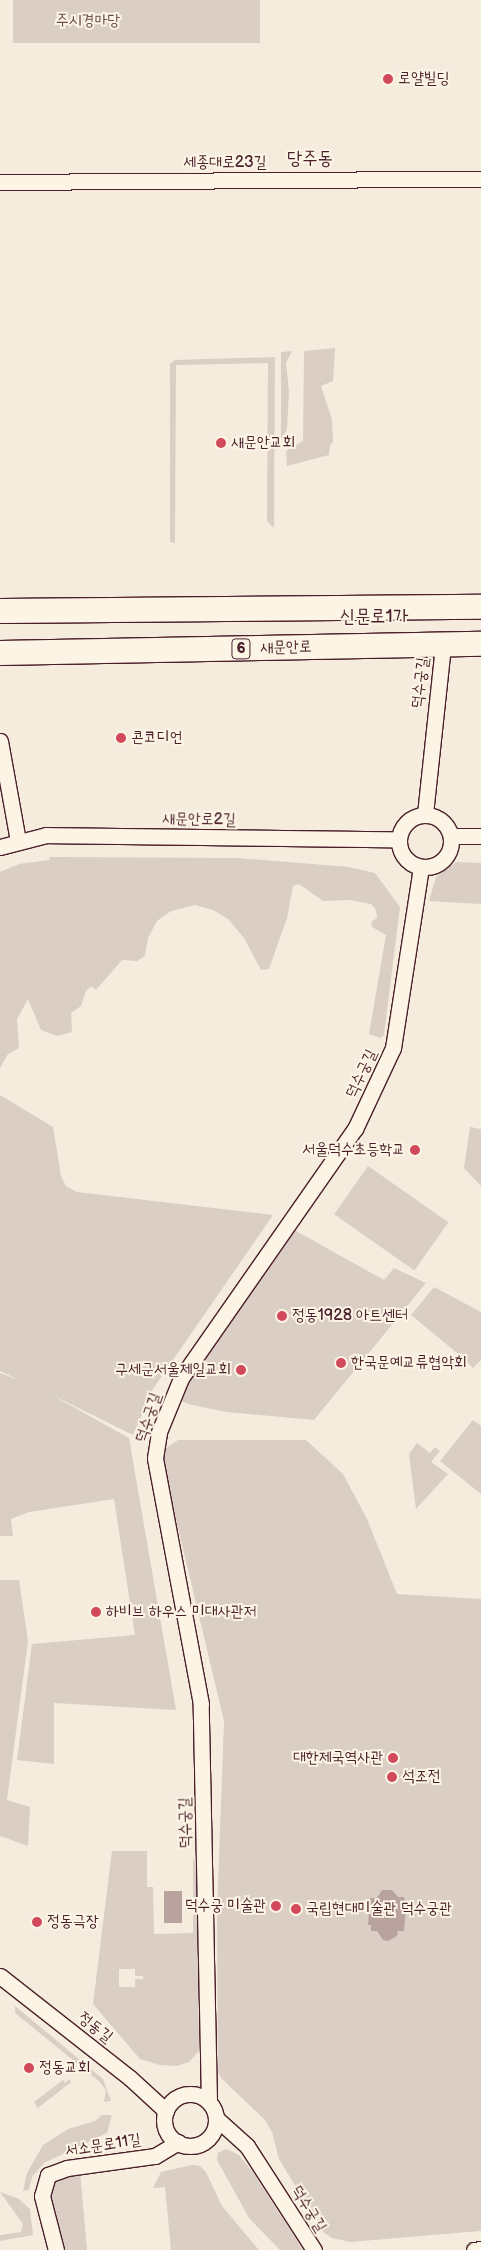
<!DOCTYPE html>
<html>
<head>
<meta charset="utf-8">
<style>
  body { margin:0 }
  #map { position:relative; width:481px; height:2250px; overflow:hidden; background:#f5ecde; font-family:"Balsamiq Sans","Poor Story",sans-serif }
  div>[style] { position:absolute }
  .green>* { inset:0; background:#dbcec4; transform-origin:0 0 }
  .water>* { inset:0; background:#b8a39e; transform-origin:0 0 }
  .roads { filter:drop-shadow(1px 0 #4a1f2b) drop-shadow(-1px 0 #4a1f2b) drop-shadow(0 1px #4a1f2b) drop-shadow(0 -1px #4a1f2b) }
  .street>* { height:15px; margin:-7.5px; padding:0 7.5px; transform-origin:7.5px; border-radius:7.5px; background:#fcf5e5 }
  .street>.ring { margin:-7.5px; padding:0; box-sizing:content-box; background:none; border:15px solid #fcf5e5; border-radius:50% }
  .primary>* { height:24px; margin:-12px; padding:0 12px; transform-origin:12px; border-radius:12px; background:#fcf5e5 }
  .dots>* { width:14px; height:14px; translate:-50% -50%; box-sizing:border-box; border:2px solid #fcf5e5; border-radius:50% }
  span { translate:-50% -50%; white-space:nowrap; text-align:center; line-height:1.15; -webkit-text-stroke:4px #fcf5e5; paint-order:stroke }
  .shield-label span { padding:1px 4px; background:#fcf5e5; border:1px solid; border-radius:4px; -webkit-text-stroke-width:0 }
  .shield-label { font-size:15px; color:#4a1f2b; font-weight:700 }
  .park-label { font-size:16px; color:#6e4b51 }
  .poi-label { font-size:16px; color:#4a1f2b }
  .left { translate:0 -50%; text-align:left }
  .right { translate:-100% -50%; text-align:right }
  .street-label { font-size:16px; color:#4a1f2b }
  .quarter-label { font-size:19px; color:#4a1f2b }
</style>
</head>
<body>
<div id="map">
  <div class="green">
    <i style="left:13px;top:0;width:247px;height:43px"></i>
    <i style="clip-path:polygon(335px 348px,333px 381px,321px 386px,332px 420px,333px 442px,330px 445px,329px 455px,287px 466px,286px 451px,303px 441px,304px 351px)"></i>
    <i style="clip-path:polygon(292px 351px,286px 363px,289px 391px,287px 429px,281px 441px,281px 352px)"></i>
    <i style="clip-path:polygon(275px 357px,274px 528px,267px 521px,268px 363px,176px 365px,175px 543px,170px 542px,170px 364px,175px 360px)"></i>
    <i style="clip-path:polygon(50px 857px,238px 858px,349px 867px,375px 873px,400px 907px,384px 1035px,380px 1038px,369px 1034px,386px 935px,372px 927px,371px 922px,377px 918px,376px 910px,371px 904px,350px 900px,323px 901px,299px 884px,293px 886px,287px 918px,269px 969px,261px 970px,244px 938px,228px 919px,213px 910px,195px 905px,171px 911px,157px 921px,148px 938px,145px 956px,137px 961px,122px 960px,96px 990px,91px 986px,86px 991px,81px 1006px,71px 1013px,72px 1032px,57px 1036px,41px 1030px,28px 999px,17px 1019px,19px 1048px,8px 1054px,0 1068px,0 872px,19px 864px,49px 860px)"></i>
    <i style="clip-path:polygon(456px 862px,481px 863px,481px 904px,429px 901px,436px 877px)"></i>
    <i style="clip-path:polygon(0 1095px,53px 1127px,61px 1176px,66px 1186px,77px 1192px,273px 1215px,153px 1389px,133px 1435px,50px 1394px,129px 1438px,176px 1710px,54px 1703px,54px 1764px,17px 1760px,32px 1644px,135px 1635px,114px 1499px,29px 1512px,11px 1519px,13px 1536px,0 1536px,0 1373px,19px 1380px,0 1371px)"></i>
    <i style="clip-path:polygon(470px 1127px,481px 1129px,481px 1186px,464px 1168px)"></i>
    <i style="left:368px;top:1166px;width:98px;height:59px;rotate:35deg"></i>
    <i style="clip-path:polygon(287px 1226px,384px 1280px,394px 1268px,426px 1283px,314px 1420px,226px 1412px,188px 1404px,173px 1397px)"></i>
    <i style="clip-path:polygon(434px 1287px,481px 1312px,481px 1360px,473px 1368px,465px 1360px,465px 1355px,462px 1357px,411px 1315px)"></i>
    <i style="clip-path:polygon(473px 1420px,481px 1426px,481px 1494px,440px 1461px)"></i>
    <i style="clip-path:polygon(178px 1440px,306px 1440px,343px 1474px,367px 1519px,397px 1594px,481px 1599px,481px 2231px,350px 2242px,332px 2238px,323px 2232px,279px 2159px,272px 2132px,265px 2120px,221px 2078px,218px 2071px,217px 1913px,224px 1721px,160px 1452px)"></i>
    <i style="clip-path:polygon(417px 1443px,430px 1453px,435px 1447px,440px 1451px,431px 1462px,448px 1474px,416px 1509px,409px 1454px)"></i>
    <i style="clip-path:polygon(0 1580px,19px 1580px,28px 1641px,7px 1800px,30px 1807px,28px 1846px,0 1836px)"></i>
    <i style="clip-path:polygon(evenodd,112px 1851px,147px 1851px,147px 1887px,153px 1887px,154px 1934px,193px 1933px,193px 1859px,197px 1865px,199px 2051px,189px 2062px,177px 2066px,160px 2065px,140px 2059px,93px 2004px,112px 1851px,119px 1969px,135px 1969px,135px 1976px,143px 1976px,143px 1979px,135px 1979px,135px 1987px,119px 1987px,119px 1969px)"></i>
    <i style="clip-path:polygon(15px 2006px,103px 2079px,111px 2101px,104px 2102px,106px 2090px,100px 2082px,15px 2013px)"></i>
    <i style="clip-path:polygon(69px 2079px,71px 2082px,38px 2108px,34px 2102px,63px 2080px,65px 2083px)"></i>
    <i style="clip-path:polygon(102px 2115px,112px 2115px,107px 2133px,44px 2163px,32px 2177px,29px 2190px,23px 2191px,27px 2173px,43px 2145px,68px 2129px,95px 2121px)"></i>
    <i style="clip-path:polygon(226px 2149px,239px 2155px,254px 2174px,303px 2250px,280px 2250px,249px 2218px,217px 2160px,218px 2153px)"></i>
    <i style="clip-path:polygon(192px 2165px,200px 2166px,206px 2172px,222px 2206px,259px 2250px,171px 2250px,165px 2187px,153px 2188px,161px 2172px)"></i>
    <i style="clip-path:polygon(80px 2171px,87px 2250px,50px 2250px,47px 2186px,57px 2176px)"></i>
    <i style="clip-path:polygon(0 2192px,19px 2199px,30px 2209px,33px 2235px,0 2241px,0 2235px,21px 2232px,23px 2224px)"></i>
  </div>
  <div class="water">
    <i style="clip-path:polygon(382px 1890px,392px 1890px,398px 1897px,404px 1897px,406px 1908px,404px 1931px,398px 1931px,397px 1936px,388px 1941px,383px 1940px,377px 1931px,371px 1931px,371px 1925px,368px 1925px,370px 1898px,377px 1898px)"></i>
    <i style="left:164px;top:1891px;width:18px;height:32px"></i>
  </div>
  <div class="roads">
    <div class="street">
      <i style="left:0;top:182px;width:481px;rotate:-0.4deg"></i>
      <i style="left:0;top:741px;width:102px;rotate:79.8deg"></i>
      <i style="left:425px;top:814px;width:170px;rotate:-83.9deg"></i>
      <i class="ring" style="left:399px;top:815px;width:37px;height:37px"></i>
      <i style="left:451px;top:836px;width:30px"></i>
      <i style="left:0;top:847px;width:48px;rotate:-14.6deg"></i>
      <i style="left:46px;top:835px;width:352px;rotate:0.7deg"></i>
      <i style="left:0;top:1976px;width:165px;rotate:38.1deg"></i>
      <i style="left:130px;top:2078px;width:49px;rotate:42.5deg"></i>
      <i class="ring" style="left:164px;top:2094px;width:37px;height:37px"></i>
      <i style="left:209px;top:2102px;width:398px;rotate:-91.2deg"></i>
      <i style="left:201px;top:1704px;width:250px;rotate:-100.6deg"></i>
      <i style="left:155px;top:1458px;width:26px;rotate:-81deg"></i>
      <i style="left:159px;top:1432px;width:58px;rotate:-67.8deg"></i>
      <i style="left:181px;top:1378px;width:304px;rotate:-55.1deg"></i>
      <i style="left:355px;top:1129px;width:89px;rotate:-64.9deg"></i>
      <i style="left:393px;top:1048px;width:183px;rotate:-81.2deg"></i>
      <i style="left:216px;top:2118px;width:42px;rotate:42.1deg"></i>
      <i style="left:247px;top:2146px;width:124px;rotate:57.2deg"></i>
      <i style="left:56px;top:2250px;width:56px;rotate:-104.5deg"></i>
      <i style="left:42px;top:2196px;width:22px;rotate:-74deg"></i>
      <i style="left:48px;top:2175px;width:20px;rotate:-20deg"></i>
      <i style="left:67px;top:2168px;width:89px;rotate:-7.8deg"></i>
      <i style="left:155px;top:2156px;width:27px;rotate:-31deg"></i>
      <i style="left:474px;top:2250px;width:7px;rotate:-8deg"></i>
    </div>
    <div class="primary">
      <i style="left:0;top:611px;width:481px;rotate:-0.5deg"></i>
      <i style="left:0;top:653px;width:481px;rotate:-1.1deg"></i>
    </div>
  </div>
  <div class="dots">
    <i style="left:388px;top:79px;background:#d1495b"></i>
    <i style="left:221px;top:443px;background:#d1495b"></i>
    <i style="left:121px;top:738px;background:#d1495b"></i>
    <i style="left:415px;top:1150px;background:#d1495b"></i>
    <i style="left:282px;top:1316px;background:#d1495b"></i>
    <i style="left:341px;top:1363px;background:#d1495b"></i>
    <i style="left:241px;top:1370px;background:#d1495b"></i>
    <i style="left:96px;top:1612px;background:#d1495b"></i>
    <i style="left:393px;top:1758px;background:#d1495b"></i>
    <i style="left:392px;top:1777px;background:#d1495b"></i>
    <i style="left:276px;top:1906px;background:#d1495b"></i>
    <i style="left:296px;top:1909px;background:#d1495b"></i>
    <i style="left:37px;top:1922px;background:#d1495b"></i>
    <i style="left:29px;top:2068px;background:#d1495b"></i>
  </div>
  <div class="shield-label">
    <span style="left:241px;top:649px">6</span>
  </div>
  <div class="park-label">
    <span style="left:88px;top:21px">주시경마당</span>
  </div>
  <div class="poi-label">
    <span class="left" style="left:398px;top:79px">로얄빌딩</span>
    <span class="left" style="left:231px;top:443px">새문안교회</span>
    <span class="left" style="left:131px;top:738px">콘코디언</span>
    <span class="right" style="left:405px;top:1150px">서울덕수초등학교</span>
    <span class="left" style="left:292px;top:1316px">정동1928 아트센터</span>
    <span class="left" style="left:351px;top:1363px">한국문예교류협악회</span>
    <span class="right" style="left:231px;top:1370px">구세군서울제일교회</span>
    <span class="left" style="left:106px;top:1612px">하비브 하우스 미대사관저</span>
    <span class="right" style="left:383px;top:1758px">대한제국역사관</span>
    <span class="left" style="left:402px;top:1777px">석조전</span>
    <span class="right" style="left:266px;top:1906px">덕수궁 미술관</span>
    <span class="left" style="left:306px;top:1909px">국립현대미술관 덕수궁관</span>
    <span class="left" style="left:47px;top:1922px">정동극장</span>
    <span class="left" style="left:39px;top:2068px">정동교회</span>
  </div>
  <div class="street-label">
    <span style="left:225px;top:163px">세종대로23길</span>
    <span style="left:286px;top:648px;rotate:-1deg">새문안로</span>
    <span style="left:421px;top:683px;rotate:-83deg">덕수궁길</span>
    <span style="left:199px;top:820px;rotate:1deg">새문안로2길</span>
    <span style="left:362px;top:1074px;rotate:-65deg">덕수궁길</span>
    <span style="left:149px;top:1418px;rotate:-72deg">덕수궁길</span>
    <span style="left:186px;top:1823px;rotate:-91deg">덕수궁길</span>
    <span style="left:95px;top:2028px;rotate:38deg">정동길</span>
    <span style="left:103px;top:2146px;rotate:-9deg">서소문로11길</span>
    <span style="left:308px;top:2209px;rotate:58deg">덕수궁길</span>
  </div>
  <div class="quarter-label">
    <span style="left:310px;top:159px">당주동</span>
    <span style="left:374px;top:617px">신문로1가</span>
  </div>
</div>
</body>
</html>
